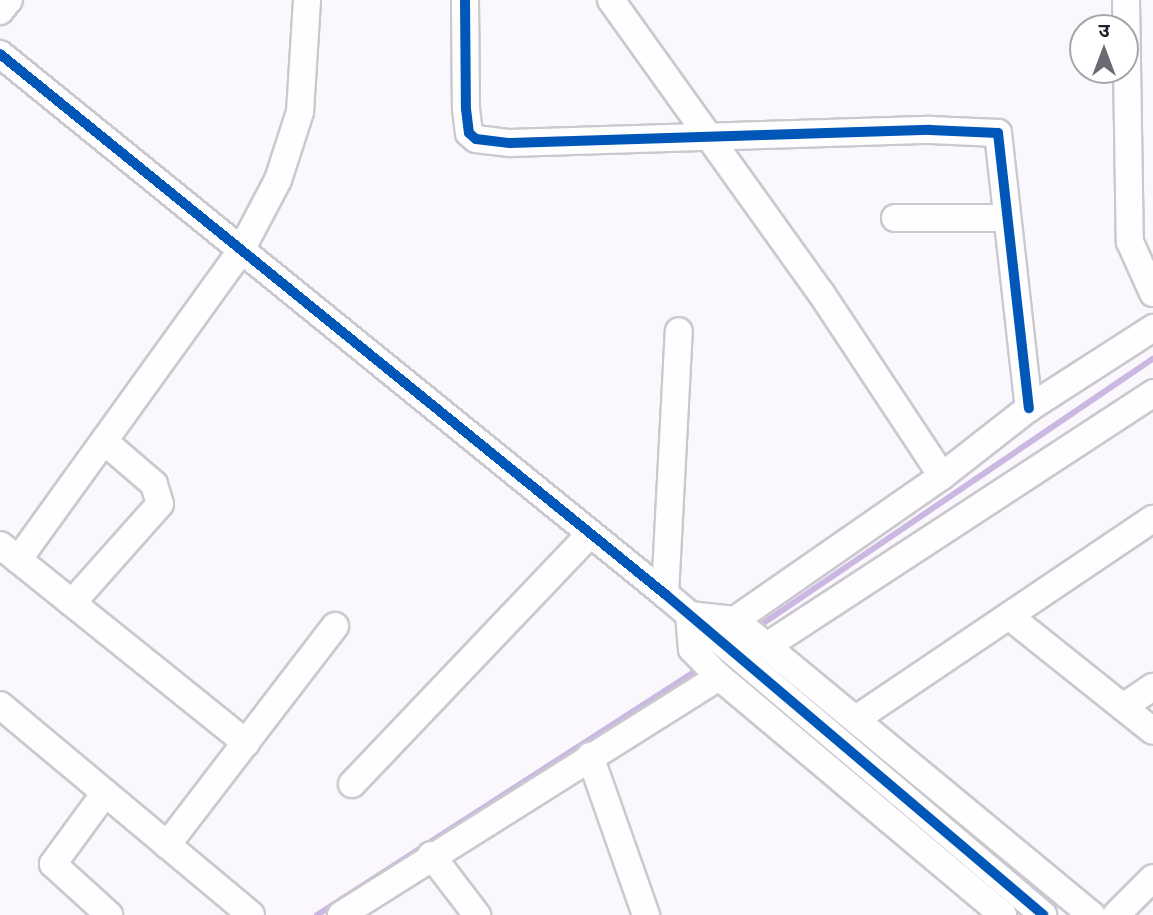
<!DOCTYPE html>
<html>
<head>
<meta charset="utf-8">
<style>
  body { margin:0 }
  #map { position:relative; width:1153px; height:915px; overflow:hidden; background:#faf8fc; font-family:"Open Sans","Noto Sans Devanagari",sans-serif }
  div>[style] { position:absolute }
  .stream>* { height:6px; margin:-3px; padding:0 3px; transform-origin:3px; border-radius:3px; background:#cab8e2 }
  .roads { filter:drop-shadow(2px 0 #cbc8cf) drop-shadow(-2px 0 #cbc8cf) drop-shadow(0 2px #cbc8cf) drop-shadow(0 -2px #cbc8cf) }
  .minor>* { height:26px; margin:-13px; padding:0 13px; transform-origin:13px; border-radius:13px; background:#fefeff }
  .cycleway>* { height:10px; margin:-5px; padding:0 5px; transform-origin:5px; border-radius:5px; background:#0057b8 }
  span { translate:-50% -50%; white-space:nowrap; text-align:center; line-height:1.15; -webkit-text-stroke:5px #fff; paint-order:stroke }
  .north { position:absolute; left:1069px; top:14px; width:70px; height:70px; box-sizing:border-box; background:#fff; border:2px solid #a7a5a9; border-radius:50%; rotate:0deg; font-size:19px; font-weight:700; line-height:28px; text-align:center; color:#221d29 }
  .north::after { content:''; display:block; margin:auto; width:24px; height:32px; background:#6e6a73; clip-path:polygon(50% 0,100% 100%,50% 72%,0 100%) }
</style>
</head>
<body>
<div id="map">
  <div class="stream">
    <i style="left:755px;top:629px;width:481px;rotate:-34.2deg"></i>
    <i style="left:317px;top:915px;width:456px;rotate:-32.8deg"></i>
  </div>
  <div class="roads">
    <div class="minor">
      <i style="left:465px;top:0;width:109px;rotate:89.5deg"></i>
      <i style="left:466px;top:109px;width:24px;rotate:83deg"></i>
      <i style="left:469px;top:133px;width:9px;rotate:41deg"></i>
      <i style="left:476px;top:139px;width:34px;rotate:7deg"></i>
      <i style="left:510px;top:143px;width:420px;rotate:-1.8deg"></i>
      <i style="left:930px;top:130px;width:68px;rotate:2.5deg"></i>
      <i style="left:998px;top:133px;width:277px;rotate:83.6deg"></i>
      <i style="left:611px;top:0;width:360px;rotate:54.4deg"></i>
      <i style="left:821px;top:293px;width:219px;rotate:56.5deg"></i>
      <i style="left:1126px;top:0;width:242px;rotate:89.1deg"></i>
      <i style="left:1130px;top:242px;width:56px;rotate:65.7deg"></i>
      <i style="left:0;top:11px;width:14px;rotate:-51deg"></i>
      <i style="left:0;top:54px;width:857px;rotate:39.08deg"></i>
      <i style="left:665px;top:594px;width:496px;rotate:40.3deg"></i>
      <i style="left:895px;top:218px;width:112px"></i>
      <i style="left:0;top:545px;width:316px;rotate:38.8deg"></i>
      <i style="left:18px;top:560px;width:380px;rotate:-54.2deg"></i>
      <i style="left:240px;top:252px;width:81px;rotate:-62.2deg"></i>
      <i style="left:278px;top:180px;width:71px;rotate:-72.1deg"></i>
      <i style="left:300px;top:112px;width:112px;rotate:-86.4deg"></i>
      <i style="left:665px;top:594px;width:263px;rotate:-87deg"></i>
      <i style="left:72px;top:603px;width:132px;rotate:-48.4deg"></i>
      <i style="left:160px;top:504px;width:21px;rotate:-107deg"></i>
      <i style="left:154px;top:484px;width:65px;rotate:-139.4deg"></i>
      <i style="left:1009px;top:616px;width:184px;rotate:38.6deg"></i>
      <i style="left:735px;top:620px;width:252px;rotate:-34.8deg"></i>
      <i style="left:942px;top:476px;width:110px;rotate:-38deg"></i>
      <i style="left:1029px;top:408px;width:148px;rotate:-32.8deg"></i>
      <i style="left:767px;top:646px;width:462px;rotate:-33.2deg"></i>
      <i style="left:0;top:705px;width:327px;rotate:39.9deg"></i>
      <i style="left:1123px;top:707px;width:36px;rotate:-34deg"></i>
      <i style="left:856px;top:719px;width:358px;rotate:-34deg"></i>
      <i style="left:590px;top:756px;width:169px;rotate:70.6deg"></i>
      <i style="left:352px;top:784px;width:345px;rotate:-46.4deg"></i>
      <i style="left:105px;top:793px;width:88px;rotate:126.2deg"></i>
      <i style="left:53px;top:864px;width:76px;rotate:42.3deg"></i>
      <i style="left:167px;top:845px;width:276px;rotate:-52.5deg"></i>
      <i style="left:431px;top:855px;width:76px;rotate:52.5deg"></i>
      <i style="left:341px;top:915px;width:447px;rotate:-32.2deg"></i>
      <i style="left:1003px;top:915px;width:371px;rotate:-140deg"></i>
      <i style="left:719px;top:677px;width:39px;rotate:-134deg"></i>
      <i style="left:692px;top:649px;width:34px;rotate:-95deg"></i>
      <i style="left:689px;top:615px;width:46px;rotate:6.2deg"></i>
      <i style="left:735px;top:620px;width:463px;rotate:39.6deg"></i>
      <i style="left:1116px;top:915px;width:52px;rotate:-45deg"></i>
    </div>
  </div>
  <div class="cycleway">
    <i style="left:465px;top:0;width:109px;rotate:89.5deg"></i>
    <i style="left:466px;top:109px;width:24px;rotate:83deg"></i>
    <i style="left:469px;top:133px;width:9px;rotate:41deg"></i>
    <i style="left:476px;top:139px;width:34px;rotate:7deg"></i>
    <i style="left:510px;top:143px;width:420px;rotate:-1.8deg"></i>
    <i style="left:930px;top:130px;width:68px;rotate:2.5deg"></i>
    <i style="left:998px;top:133px;width:277px;rotate:83.6deg"></i>
    <i style="left:0;top:54px;width:857px;rotate:39.08deg"></i>
    <i style="left:665px;top:594px;width:496px;rotate:40.3deg"></i>
  </div>
  <div class="north">उ</div>
</div>
</body>
</html>
